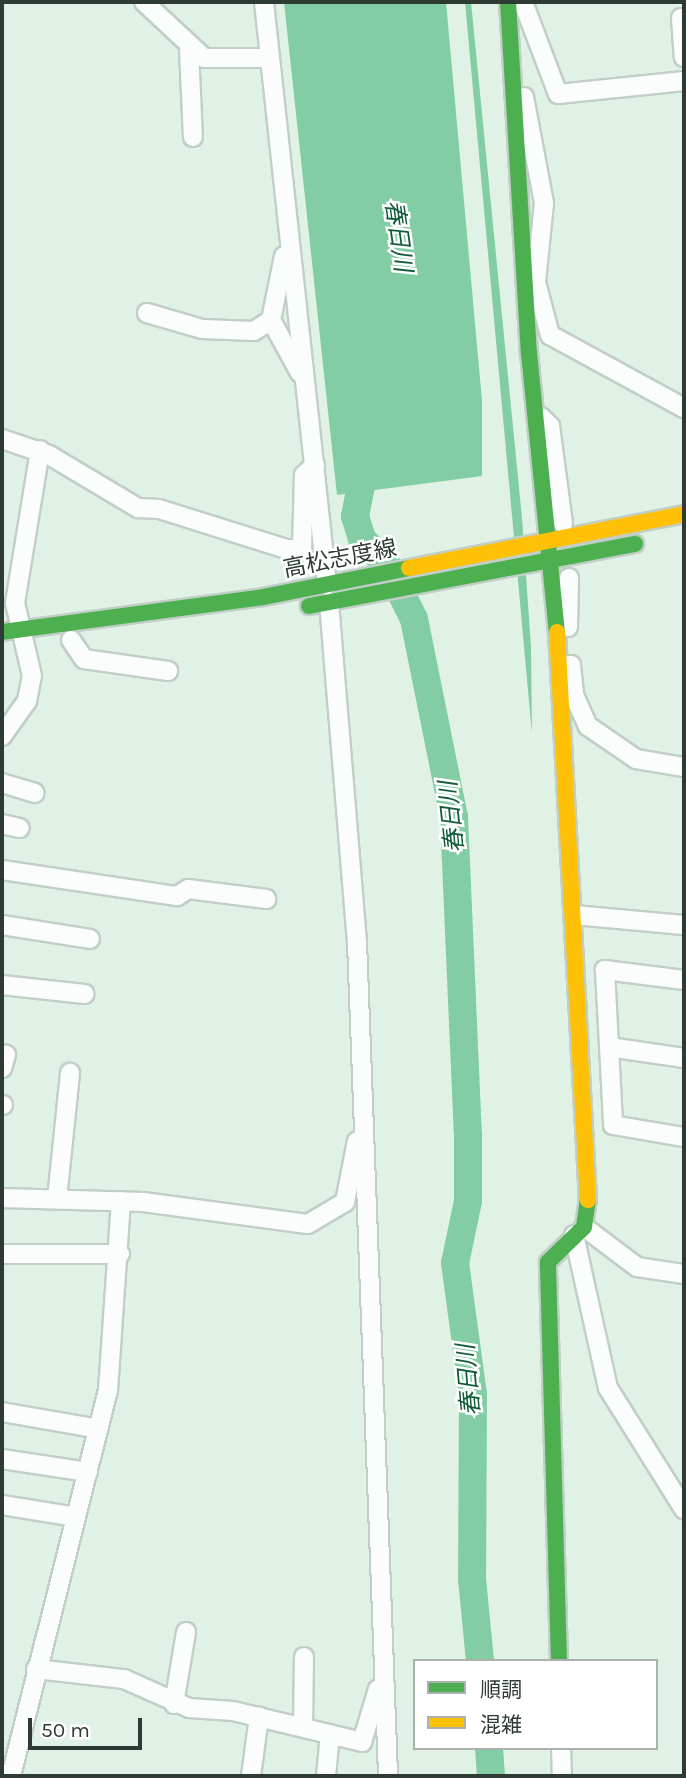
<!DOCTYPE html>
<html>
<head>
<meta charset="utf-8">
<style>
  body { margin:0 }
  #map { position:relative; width:686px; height:1778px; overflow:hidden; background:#e0f2e6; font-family:Karla,"Noto Sans JP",sans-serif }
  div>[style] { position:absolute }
  .water>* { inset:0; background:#82cda3 }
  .river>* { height:28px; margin:-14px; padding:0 14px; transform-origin:14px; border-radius:14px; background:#82cda3 }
  .roads { filter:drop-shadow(2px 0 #c1cfc6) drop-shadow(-2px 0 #c1cfc6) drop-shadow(0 2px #c1cfc6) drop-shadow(0 -2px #c1cfc6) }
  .street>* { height:18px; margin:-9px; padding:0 9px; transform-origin:9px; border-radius:9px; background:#fafdfb }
  .fast>* { height:16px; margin:-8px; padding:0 8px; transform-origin:8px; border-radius:8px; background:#4caf50 }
  .slow>* { height:16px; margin:-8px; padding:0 8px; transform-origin:8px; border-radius:8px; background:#ffc107 }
  span { translate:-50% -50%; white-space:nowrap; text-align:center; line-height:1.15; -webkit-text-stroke:5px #fff; paint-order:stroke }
  .street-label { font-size:23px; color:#2e3b33 }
  .water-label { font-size:24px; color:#105c38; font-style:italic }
  .frame { position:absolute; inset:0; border:4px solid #2e3b33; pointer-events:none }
  .legend { position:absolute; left:413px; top:1659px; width:245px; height:91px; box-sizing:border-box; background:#fff; border:2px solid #abb1ad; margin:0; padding:9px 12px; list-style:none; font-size:21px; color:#2e3b33 }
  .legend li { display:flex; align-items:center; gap:14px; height:35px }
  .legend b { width:35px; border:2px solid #abb1ad }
  .scale { position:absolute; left:28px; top:1718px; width:114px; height:32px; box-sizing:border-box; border:4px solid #2e3b33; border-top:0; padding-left:9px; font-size:21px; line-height:24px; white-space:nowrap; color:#2e3b33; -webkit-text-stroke:5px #fff; paint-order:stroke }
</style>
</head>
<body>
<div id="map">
  <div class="water">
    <i style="clip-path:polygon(284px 2px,446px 2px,482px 401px,482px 476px,337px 495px)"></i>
    <i style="clip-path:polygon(465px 2px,471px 2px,522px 518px,531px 647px,532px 734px)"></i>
  </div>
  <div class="river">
    <i style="left:367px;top:455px;width:62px;rotate:101.1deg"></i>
    <i style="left:355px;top:516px;width:24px;rotate:73deg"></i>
    <i style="left:362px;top:539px;width:36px;rotate:46deg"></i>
    <i style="left:387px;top:565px;width:60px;rotate:63.4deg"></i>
    <i style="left:414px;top:619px;width:202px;rotate:78.6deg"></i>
    <i style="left:454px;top:817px;width:317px;rotate:87.5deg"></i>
    <i style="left:468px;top:1134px;width:67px;rotate:90deg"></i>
    <i style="left:468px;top:1201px;width:63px;rotate:101.8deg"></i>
    <i style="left:455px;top:1263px;width:132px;rotate:82.2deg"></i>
    <i style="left:473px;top:1394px;width:185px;rotate:90.3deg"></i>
    <i style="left:472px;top:1579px;width:82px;rotate:84.4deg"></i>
    <i style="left:489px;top:1748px;width:28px;rotate:86deg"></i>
  </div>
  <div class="roads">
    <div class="street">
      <i style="left:144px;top:2px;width:82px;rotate:43deg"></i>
      <i style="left:204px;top:58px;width:62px"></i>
      <i style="left:264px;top:2px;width:586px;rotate:83.83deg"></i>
      <i style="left:523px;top:2px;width:98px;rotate:69.2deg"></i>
      <i style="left:558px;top:94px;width:127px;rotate:-5.9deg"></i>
      <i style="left:681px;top:18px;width:39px;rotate:86deg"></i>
      <i style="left:189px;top:50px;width:87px;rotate:87.4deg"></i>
      <i style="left:524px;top:97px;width:108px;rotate:79.3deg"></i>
      <i style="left:544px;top:203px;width:79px;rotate:95.8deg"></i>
      <i style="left:536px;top:282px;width:55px;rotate:75.2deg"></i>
      <i style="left:550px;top:335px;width:153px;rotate:28.6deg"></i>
      <i style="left:284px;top:256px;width:65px;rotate:101.5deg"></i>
      <i style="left:271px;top:320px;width:60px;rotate:61.3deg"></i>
      <i style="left:147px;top:313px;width:57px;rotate:16.2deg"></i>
      <i style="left:202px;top:329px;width:52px;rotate:2.2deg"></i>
      <i style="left:254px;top:331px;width:20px;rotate:-33deg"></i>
      <i style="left:541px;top:417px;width:13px;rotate:45deg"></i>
      <i style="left:550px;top:426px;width:98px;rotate:82.4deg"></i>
      <i style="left:2px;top:439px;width:50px;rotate:18.8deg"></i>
      <i style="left:49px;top:455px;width:104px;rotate:30.8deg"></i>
      <i style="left:138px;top:508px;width:21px;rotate:3deg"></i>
      <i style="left:159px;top:509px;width:134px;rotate:17.4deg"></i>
      <i style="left:287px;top:549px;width:15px"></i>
      <i style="left:302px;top:549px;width:74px;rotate:-88.5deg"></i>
      <i style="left:304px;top:475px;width:15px;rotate:-42deg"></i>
      <i style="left:329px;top:602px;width:341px;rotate:85.3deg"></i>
      <i style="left:357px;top:942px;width:835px;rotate:87.87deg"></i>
      <i style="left:568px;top:627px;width:49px;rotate:-88.8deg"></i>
      <i style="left:71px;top:640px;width:23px;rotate:56deg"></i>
      <i style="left:84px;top:659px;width:85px;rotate:8.1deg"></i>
      <i style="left:565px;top:665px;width:6px"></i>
      <i style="left:571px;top:665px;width:30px;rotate:84deg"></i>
      <i style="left:574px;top:695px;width:34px;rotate:66deg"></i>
      <i style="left:588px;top:726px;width:58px;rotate:34.5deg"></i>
      <i style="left:636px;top:759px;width:49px;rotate:9.5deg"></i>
      <i style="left:2px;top:736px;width:43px;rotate:-54.5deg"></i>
      <i style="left:27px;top:701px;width:25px;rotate:-79deg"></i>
      <i style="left:32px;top:676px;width:75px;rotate:-103.1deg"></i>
      <i style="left:15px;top:603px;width:155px;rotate:-80.7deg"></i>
      <i style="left:2px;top:783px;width:34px;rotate:17deg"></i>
      <i style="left:2px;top:824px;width:18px;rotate:13deg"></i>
      <i style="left:2px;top:870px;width:177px;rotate:8.5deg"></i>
      <i style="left:177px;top:896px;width:13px;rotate:-32deg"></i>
      <i style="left:188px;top:889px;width:79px;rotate:7.3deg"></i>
      <i style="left:574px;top:915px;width:110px;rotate:5.2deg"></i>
      <i style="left:2px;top:925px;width:89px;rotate:9deg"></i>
      <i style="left:684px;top:980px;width:80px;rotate:-172.8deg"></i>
      <i style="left:605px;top:970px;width:155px;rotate:87deg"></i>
      <i style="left:613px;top:1125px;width:72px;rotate:9.6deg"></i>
      <i style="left:2px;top:985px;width:83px;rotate:6.2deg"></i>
      <i style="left:609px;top:1047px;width:76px;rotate:8.3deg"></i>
      <i style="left:2px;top:1068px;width:14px;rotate:-73deg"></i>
      <i style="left:2px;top:1105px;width:1px"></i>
      <i style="left:2px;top:1198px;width:141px;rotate:1.6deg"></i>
      <i style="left:143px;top:1202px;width:166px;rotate:7.6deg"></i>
      <i style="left:308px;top:1224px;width:43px;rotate:-30.7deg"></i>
      <i style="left:345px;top:1202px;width:62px;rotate:-78.9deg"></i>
      <i style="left:57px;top:1199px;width:127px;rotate:-84.1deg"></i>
      <i style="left:584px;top:1227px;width:66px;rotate:37deg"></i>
      <i style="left:637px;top:1267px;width:48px;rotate:8.5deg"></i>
      <i style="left:574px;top:1235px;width:157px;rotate:77.5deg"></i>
      <i style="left:608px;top:1388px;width:143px;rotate:57.9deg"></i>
      <i style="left:4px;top:1254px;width:116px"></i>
      <i style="left:2px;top:1412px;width:98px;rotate:9.9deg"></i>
      <i style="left:2px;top:1459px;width:87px;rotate:8.6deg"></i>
      <i style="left:2px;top:1505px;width:75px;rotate:9.2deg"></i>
      <i style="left:36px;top:1669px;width:89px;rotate:6.5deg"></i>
      <i style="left:124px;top:1679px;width:71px;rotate:24deg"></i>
      <i style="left:189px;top:1708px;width:44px;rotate:3.9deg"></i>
      <i style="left:233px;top:1711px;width:133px;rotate:13.5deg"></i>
      <i style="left:362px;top:1742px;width:55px;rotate:-73.2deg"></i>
      <i style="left:174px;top:1704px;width:73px;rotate:-80.5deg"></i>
      <i style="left:303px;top:1727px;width:70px;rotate:-89.2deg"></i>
      <i style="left:561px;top:1748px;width:28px;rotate:88deg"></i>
      <i style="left:11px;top:1776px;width:397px;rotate:-75.9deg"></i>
      <i style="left:108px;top:1391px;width:190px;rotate:-86.1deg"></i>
      <i style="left:251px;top:1776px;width:60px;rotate:-82.3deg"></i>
      <i style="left:326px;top:1776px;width:42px;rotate:-84.6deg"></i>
    </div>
    <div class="fast">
      <i style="left:508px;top:2px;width:352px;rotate:86.6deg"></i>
      <i style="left:529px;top:353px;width:280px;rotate:84.3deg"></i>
      <i style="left:309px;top:606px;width:332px;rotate:-10.8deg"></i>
      <i style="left:2px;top:632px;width:263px;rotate:-7.6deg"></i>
      <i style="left:263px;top:597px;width:149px;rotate:-11.2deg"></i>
      <i style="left:559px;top:1661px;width:399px;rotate:-91.6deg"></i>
      <i style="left:548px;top:1262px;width:50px;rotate:-44.2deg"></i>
      <i style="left:584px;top:1227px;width:27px;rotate:-82deg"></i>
    </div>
    <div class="slow">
      <i style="left:409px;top:568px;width:280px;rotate:-11.1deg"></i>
      <i style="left:557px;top:632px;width:569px;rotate:86.88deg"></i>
    </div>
  </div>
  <div class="street-label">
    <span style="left:340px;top:559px;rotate:-11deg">高松志度線</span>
  </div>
  <div class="water-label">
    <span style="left:398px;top:236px;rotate:82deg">春日川</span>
    <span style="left:452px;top:817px;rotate:-96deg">春日川</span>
    <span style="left:469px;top:1380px;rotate:-95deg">春日川</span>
  </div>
  <div class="frame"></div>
  <ul class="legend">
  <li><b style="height:9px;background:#4caf50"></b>順調</li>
  <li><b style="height:9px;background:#ffc107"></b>混雑</li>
  </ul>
  <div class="scale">50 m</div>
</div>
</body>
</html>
